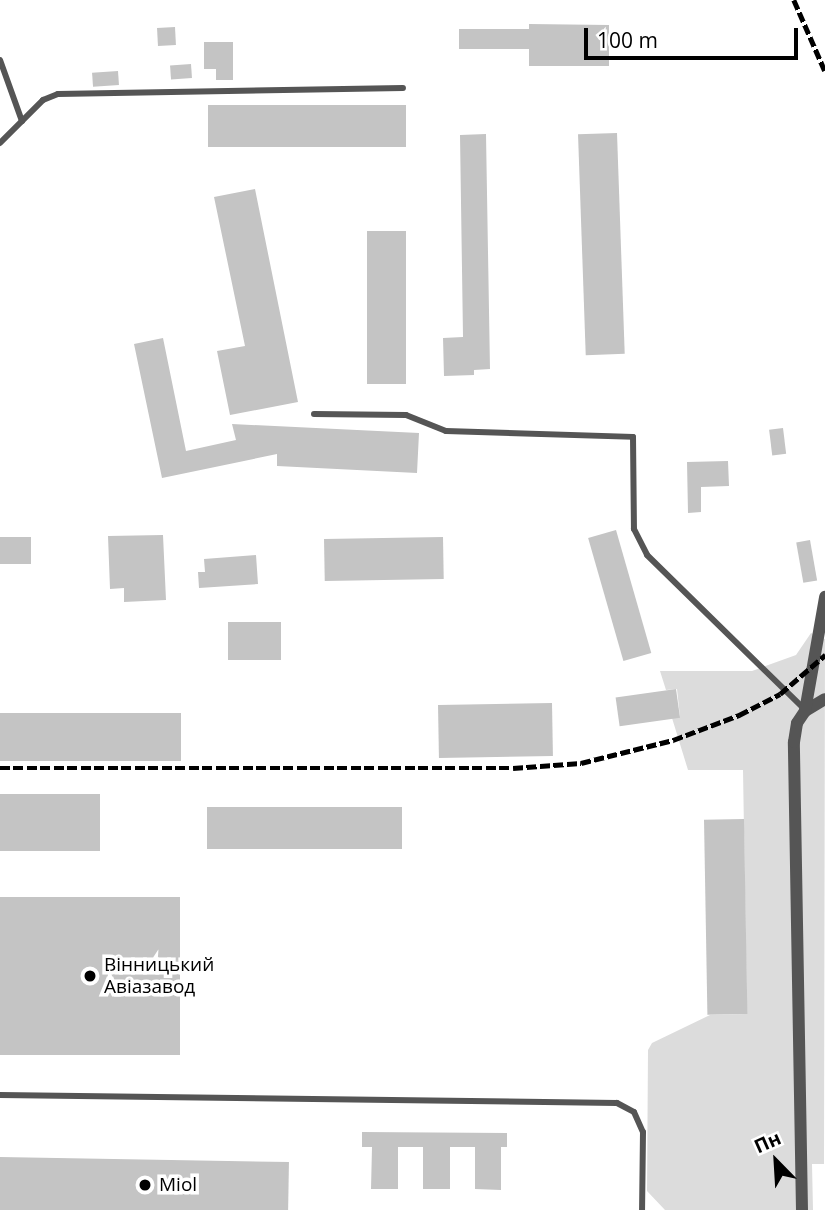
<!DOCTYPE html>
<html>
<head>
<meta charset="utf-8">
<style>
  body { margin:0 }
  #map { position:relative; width:825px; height:1210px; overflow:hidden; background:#fff; font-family:"Open Sans",sans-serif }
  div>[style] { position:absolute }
  .green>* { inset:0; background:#dcdcdc }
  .building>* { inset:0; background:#c4c4c4; transform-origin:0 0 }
  .lane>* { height:6px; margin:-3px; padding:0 3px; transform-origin:3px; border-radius:3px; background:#555 }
  .street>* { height:12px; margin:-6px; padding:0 6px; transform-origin:6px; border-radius:6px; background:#555 }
  .rail>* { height:4.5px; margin-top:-2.25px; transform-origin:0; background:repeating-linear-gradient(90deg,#000 0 10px,transparent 0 13.5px) }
  .dots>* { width:19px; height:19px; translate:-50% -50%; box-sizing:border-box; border:4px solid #fff; border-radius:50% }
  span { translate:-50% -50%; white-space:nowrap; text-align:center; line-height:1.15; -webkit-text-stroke:7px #fff; paint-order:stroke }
  .poi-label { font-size:19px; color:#000 }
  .left { translate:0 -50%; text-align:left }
  .north { position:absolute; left:741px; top:1126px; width:70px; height:70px; -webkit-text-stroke:5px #fff; paint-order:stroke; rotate:336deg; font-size:19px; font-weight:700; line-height:28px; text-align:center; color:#000 }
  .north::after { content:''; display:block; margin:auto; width:24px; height:32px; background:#000; clip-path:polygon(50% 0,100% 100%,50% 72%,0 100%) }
  .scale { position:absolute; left:584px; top:28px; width:214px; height:32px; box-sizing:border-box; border:4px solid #000; border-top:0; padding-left:9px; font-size:21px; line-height:24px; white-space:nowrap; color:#000; -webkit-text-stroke:5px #fff; paint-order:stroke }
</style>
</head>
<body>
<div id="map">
  <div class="green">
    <i style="clip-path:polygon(811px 633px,825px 639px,824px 1164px,812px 1164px,813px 1210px,665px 1210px,647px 1191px,648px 1050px,652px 1043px,710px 1015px,747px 1014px,743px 770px,688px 770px,672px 718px,680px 717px,677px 689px,666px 690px,660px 671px,752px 671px,796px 655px)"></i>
  </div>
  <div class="building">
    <i style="clip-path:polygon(529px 24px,609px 25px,609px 66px,529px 66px,529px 49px,459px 49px,459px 29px,529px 29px)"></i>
    <i style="left:175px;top:27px;width:18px;height:18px;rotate:87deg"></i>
    <i style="clip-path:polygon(204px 42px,233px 42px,233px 80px,216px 80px,216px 69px,204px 69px)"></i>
    <i style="left:191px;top:64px;width:14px;height:21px;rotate:86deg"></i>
    <i style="left:118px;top:71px;width:14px;height:26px;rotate:86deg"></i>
    <i style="left:406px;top:105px;width:42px;height:198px;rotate:90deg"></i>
    <i style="left:617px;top:133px;width:221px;height:39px;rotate:88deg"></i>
    <i style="clip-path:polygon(486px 134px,490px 369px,474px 370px,474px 375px,444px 376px,443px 338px,463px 337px,460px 135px)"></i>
    <i style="clip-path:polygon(255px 189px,298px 402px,230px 415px,217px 351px,245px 346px,214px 197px)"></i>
    <i style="left:367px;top:231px;width:39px;height:153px"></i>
    <i style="clip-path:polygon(163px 338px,186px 451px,236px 440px,232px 424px,419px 433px,417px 473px,277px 466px,277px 454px,162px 478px,134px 344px)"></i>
    <i style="left:783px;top:428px;width:26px;height:14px;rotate:83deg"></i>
    <i style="clip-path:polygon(728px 461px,729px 486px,701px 487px,701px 512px,688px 513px,687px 462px)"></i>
    <i style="left:616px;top:530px;width:128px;height:29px;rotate:74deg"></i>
    <i style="clip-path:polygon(163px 535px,166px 600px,124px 602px,124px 588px,110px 589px,108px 536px)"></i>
    <i style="left:0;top:537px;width:31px;height:27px"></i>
    <i style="left:443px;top:537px;width:42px;height:119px;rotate:89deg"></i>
    <i style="left:810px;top:540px;width:41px;height:14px;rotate:80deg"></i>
    <i style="clip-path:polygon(256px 555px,258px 584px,199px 588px,198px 572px,205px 572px,204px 559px)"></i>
    <i style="left:228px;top:622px;width:53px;height:38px"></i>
    <i style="left:676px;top:689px;width:29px;height:61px;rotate:82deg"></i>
    <i style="left:552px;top:703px;width:53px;height:114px;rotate:89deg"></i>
    <i style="left:181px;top:713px;width:48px;height:181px;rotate:90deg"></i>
    <i style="left:0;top:794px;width:100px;height:57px"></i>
    <i style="left:207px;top:807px;width:195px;height:42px"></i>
    <i style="left:744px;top:819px;width:195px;height:40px;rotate:89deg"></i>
    <i style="left:0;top:897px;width:180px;height:158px"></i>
    <i style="clip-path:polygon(362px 1132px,507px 1133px,507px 1147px,501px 1147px,501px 1190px,475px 1189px,475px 1147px,450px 1147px,450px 1189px,423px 1189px,423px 1147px,398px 1147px,398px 1189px,371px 1189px,372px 1147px,362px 1147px)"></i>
    <i style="left:0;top:1157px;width:289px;height:53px;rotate:1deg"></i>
  </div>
  <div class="lane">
    <i style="left:0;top:60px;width:65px;rotate:70.2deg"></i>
    <i style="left:0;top:143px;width:61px;rotate:-45deg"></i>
    <i style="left:43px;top:100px;width:16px;rotate:-22deg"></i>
    <i style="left:58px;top:94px;width:345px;rotate:-1deg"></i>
    <i style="left:314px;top:414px;width:92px;rotate:0.6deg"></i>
    <i style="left:406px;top:415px;width:43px;rotate:21.8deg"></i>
    <i style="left:446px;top:431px;width:187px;rotate:1.8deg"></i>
    <i style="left:633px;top:437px;width:92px;rotate:89.4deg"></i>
    <i style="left:634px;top:529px;width:29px;rotate:63deg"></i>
    <i style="left:647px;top:555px;width:220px;rotate:44.4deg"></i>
    <i style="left:0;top:1095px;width:617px;rotate:0.74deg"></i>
    <i style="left:617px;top:1103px;width:19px;rotate:28deg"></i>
    <i style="left:634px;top:1112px;width:22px;rotate:66deg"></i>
    <i style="left:643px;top:1132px;width:78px;rotate:90.7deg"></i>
  </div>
  <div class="street">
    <i style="left:805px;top:711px;width:23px;rotate:-31deg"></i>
    <i style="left:802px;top:1210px;width:468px;rotate:-91deg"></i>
    <i style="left:794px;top:742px;width:19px;rotate:-81deg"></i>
    <i style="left:797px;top:723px;width:14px;rotate:-56deg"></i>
    <i style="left:805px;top:711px;width:116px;rotate:-80deg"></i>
  </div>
  <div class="rail">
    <i style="left:794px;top:0;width:77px;rotate:66.4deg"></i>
    <i style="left:0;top:768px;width:513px"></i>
    <i style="left:513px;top:768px;width:68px;rotate:-4.2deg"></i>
    <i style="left:581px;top:763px;width:95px;rotate:-14deg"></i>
    <i style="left:673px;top:740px;width:71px;rotate:-20.7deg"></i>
    <i style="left:739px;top:715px;width:46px;rotate:-27.1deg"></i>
    <i style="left:780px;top:694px;width:60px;rotate:-40.9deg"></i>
  </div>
  <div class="dots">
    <i style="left:90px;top:976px;background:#000"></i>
    <i style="left:145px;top:1185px;background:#000"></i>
  </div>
  <div class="poi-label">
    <span class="left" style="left:104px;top:976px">Вінницький<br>Авіазавод</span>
    <span class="left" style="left:159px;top:1185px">Miol</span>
  </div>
  <div class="north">Пн</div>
  <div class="scale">100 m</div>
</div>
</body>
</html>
